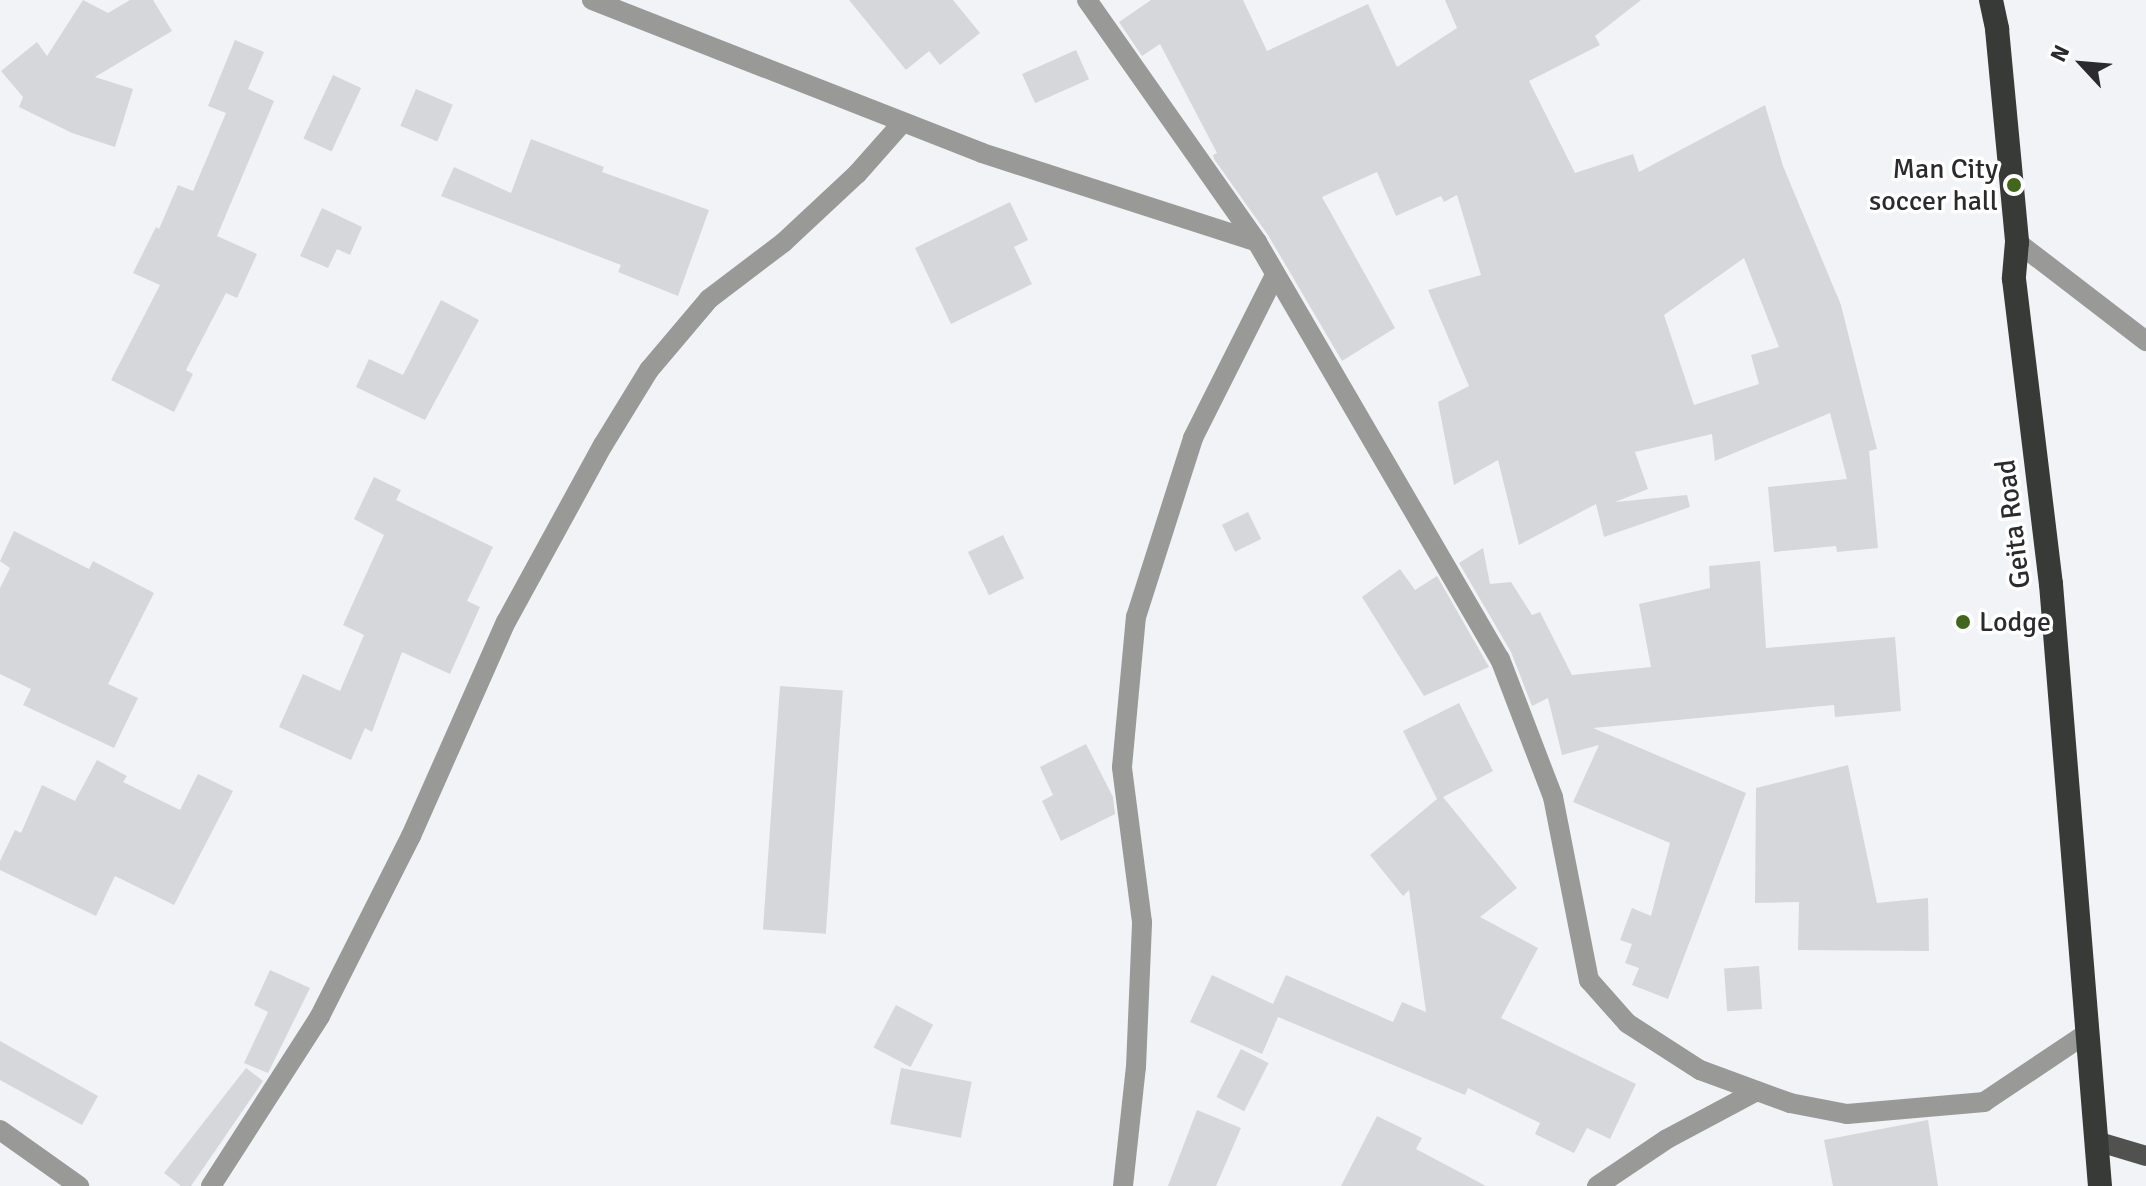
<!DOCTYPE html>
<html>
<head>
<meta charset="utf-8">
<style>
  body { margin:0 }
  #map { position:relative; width:2146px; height:1186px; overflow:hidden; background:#f2f3f7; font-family:Signika,sans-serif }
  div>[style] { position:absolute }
  .building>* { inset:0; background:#d6d7db; transform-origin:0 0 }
  .minor>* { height:20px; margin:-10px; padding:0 10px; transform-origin:10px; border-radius:10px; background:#999a98 }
  .major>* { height:20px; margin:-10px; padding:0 10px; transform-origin:10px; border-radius:10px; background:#51524f }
  .highway>* { height:24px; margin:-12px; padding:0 12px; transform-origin:12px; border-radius:12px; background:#383a37 }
  .dots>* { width:22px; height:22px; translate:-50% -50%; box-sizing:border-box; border:4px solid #fff; border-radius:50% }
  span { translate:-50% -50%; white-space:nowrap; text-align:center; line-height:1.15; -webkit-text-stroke:7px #fff; paint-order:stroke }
  .poi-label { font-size:28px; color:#2b2b2d }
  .right { translate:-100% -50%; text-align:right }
  .left { translate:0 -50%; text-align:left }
  .street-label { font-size:28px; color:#2b2b2d }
  .north { position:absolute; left:2042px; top:24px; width:80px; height:80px; -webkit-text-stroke:6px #fff; paint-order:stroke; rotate:296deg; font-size:22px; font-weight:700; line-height:32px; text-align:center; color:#2b2b2d }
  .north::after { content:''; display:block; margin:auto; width:28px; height:36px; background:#2b2b2d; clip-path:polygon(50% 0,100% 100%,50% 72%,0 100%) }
</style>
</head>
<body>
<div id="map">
  <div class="building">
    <i style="clip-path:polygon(83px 0,108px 13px,130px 0,153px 0,172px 31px,95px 77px,133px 89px,115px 147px,72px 133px,19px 107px,23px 97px,1px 71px,37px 42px,47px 56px)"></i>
    <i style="clip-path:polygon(849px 0,953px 0,980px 33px,940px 65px,929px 51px,906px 70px)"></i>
    <i style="clip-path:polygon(evenodd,1151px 0,1243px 0,1267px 51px,1368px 4px,1397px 67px,1457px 28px,1445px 0,1641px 0,1595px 36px,1600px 45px,1529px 81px,1575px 173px,1633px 154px,1639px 172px,1765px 105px,1783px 166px,1841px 305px,1877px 449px,1869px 451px,1878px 548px,1837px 552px,1836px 546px,1774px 552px,1768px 487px,1847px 479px,1830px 413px,1715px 461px,1712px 434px,1635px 452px,1648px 489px,1615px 502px,1687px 495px,1690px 507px,1604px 537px,1596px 504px,1519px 545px,1498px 460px,1454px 485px,1438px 402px,1469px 386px,1428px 290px,1481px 275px,1457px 195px,1444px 202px,1441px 196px,1396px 216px,1377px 172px,1322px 197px,1395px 328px,1342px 361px,1268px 235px,1214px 159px,1213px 155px,1217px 153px,1160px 44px,1142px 56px,1119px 22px,1151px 0,1744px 258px,1779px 347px,1751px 355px,1759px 384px,1694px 405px,1664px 315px,1744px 258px)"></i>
    <i style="clip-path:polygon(235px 40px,264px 52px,248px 89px,274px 101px,217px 236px,257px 254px,237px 298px,226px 293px,186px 370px,193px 374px,174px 412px,111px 380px,160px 285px,133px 273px,156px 227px,159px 229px,178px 185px,193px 191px,226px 113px,208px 106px)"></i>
    <i style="left:1076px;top:50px;width:32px;height:59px;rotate:66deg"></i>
    <i style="left:333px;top:75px;width:31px;height:70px;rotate:25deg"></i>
    <i style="left:416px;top:89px;width:40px;height:40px;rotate:23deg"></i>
    <i style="clip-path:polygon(531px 139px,604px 167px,602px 172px,709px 210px,678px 296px,618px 272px,621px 265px,441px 196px,454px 167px,511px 193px)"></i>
    <i style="clip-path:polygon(1010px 202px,1028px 240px,1014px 247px,1032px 284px,951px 324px,915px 248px)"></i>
    <i style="clip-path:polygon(322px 208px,362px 227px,350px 255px,337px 249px,328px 268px,300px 256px)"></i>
    <i style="clip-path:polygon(441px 300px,479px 320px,425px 420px,356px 387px,369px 359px,403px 375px)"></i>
    <i style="clip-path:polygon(374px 477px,401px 490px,396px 500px,493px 547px,467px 601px,480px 607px,450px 674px,402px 652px,372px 732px,365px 728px,351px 760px,279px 727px,303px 674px,340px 691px,364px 635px,343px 625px,384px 535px,354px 519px)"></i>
    <i style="left:1248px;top:512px;width:30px;height:29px;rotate:64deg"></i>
    <i style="clip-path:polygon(14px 531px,89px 569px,93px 561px,154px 593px,108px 684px,138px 698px,114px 748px,23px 705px,31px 689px,0 674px,0 588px,10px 568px,0 561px)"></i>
    <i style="left:1003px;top:535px;width:48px;height:39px;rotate:64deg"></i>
    <i style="clip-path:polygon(1483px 548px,1490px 584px,1511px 582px,1532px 615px,1540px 612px,1572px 675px,1651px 667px,1639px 604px,1710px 588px,1709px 566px,1760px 561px,1766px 648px,1895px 637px,1901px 711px,1835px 717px,1834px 705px,1593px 728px,1746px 793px,1668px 999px,1632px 985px,1639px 968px,1625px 963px,1632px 944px,1620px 940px,1632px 908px,1651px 916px,1670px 843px,1573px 802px,1599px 745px,1562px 755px,1548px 698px,1532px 706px,1511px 652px,1459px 563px)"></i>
    <i style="clip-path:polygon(1400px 569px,1415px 590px,1437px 576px,1489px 667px,1424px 696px,1362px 597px)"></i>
    <i style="left:780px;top:686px;width:63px;height:244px;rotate:4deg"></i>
    <i style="clip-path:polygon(1459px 703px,1493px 771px,1443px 797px,1517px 888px,1480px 917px,1538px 948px,1501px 1018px,1636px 1084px,1610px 1139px,1587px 1128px,1574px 1153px,1535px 1134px,1540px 1123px,1468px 1088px,1465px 1095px,1278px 1017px,1262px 1054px,1190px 1022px,1212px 975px,1273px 1004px,1286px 975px,1393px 1022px,1402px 1002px,1426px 1012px,1409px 890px,1403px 896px,1370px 855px,1437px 799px,1403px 731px)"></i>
    <i style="clip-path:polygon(1086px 744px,1113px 797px,1115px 814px,1061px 841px,1042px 801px,1053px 795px,1040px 767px)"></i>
    <i style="clip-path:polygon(97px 760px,127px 776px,123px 782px,180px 810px,198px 774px,233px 791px,174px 905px,115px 876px,96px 916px,0 870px,0 861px,15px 830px,21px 833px,42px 785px,75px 801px)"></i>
    <i style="clip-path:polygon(1848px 765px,1877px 903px,1928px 898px,1929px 951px,1798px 950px,1799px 902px,1755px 903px,1756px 788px)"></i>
    <i style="left:1759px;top:966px;width:43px;height:35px;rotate:86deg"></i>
    <i style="clip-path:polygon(270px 970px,310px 988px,268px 1073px,244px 1063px,268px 1012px,254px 1005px)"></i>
    <i style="left:896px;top:1005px;width:42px;height:48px;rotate:28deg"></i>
    <i style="clip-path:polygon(0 1041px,98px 1096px,82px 1125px,0 1080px)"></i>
    <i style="left:1241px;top:1049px;width:31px;height:54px;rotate:27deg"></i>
    <i style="clip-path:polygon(246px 1068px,263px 1081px,191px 1186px,181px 1186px,164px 1173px)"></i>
    <i style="left:901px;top:1068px;width:72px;height:57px;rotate:11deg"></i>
    <i style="clip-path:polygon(1197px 1110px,1241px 1128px,1216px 1186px,1168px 1186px)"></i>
    <i style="clip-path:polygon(1377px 1116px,1422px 1138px,1416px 1149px,1486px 1186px,1341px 1186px)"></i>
    <i style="clip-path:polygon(1928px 1120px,1938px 1186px,1833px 1186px,1824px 1140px)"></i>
  </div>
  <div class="minor">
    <i style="left:592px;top:0;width:419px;rotate:21.4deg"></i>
    <i style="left:982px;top:153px;width:289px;rotate:17.9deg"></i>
    <i style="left:1087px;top:0;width:296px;rotate:54.9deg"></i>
    <i style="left:1257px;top:242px;width:483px;rotate:59.8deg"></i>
    <i style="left:1500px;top:659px;width:148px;rotate:69deg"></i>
    <i style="left:1553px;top:797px;width:187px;rotate:78.9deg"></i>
    <i style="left:1589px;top:980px;width:57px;rotate:48.5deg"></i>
    <i style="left:1627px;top:1023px;width:87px;rotate:32.8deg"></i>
    <i style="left:1700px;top:1070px;width:96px;rotate:20.1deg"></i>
    <i style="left:1790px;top:1103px;width:58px;rotate:10.9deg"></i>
    <i style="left:1847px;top:1114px;width:138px;rotate:-5deg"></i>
    <i style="left:1984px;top:1102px;width:124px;rotate:-33.8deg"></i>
    <i style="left:2017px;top:242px;width:163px;rotate:37.5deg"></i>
    <i style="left:0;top:1130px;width:97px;rotate:35.3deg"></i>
    <i style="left:211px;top:1186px;width:202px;rotate:-57.3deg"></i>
    <i style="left:320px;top:1016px;width:202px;rotate:-63.2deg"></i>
    <i style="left:411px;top:836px;width:234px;rotate:-66.1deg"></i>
    <i style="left:506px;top:622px;width:202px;rotate:-61.3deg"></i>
    <i style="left:603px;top:445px;width:88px;rotate:-58.5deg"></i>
    <i style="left:649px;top:370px;width:93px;rotate:-49.8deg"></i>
    <i style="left:709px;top:299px;width:94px;rotate:-37.2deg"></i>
    <i style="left:784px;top:242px;width:100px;rotate:-43deg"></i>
    <i style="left:857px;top:174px;width:69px;rotate:-48.5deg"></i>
    <i style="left:1123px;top:1186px;width:120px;rotate:-83.8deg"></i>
    <i style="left:1136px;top:1067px;width:145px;rotate:-87.6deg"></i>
    <i style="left:1142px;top:922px;width:156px;rotate:-97.4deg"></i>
    <i style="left:1122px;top:767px;width:151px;rotate:-84.7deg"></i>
    <i style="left:1136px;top:617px;width:188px;rotate:-72.3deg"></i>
    <i style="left:1193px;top:438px;width:182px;rotate:-63.3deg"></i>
    <i style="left:1597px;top:1186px;width:84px;rotate:-33.9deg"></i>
    <i style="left:1667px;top:1139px;width:102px;rotate:-28.1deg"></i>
  </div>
  <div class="major">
    <i style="left:2096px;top:1141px;width:52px;rotate:16.7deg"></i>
  </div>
  <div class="highway">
    <i style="left:1991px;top:0;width:30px;rotate:78deg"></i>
    <i style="left:1997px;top:29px;width:214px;rotate:84.6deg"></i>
    <i style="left:2017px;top:242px;width:37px;rotate:95deg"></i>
    <i style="left:2014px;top:279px;width:307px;rotate:83.1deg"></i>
    <i style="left:2051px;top:584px;width:604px;rotate:85.35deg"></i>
  </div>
  <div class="dots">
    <i style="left:2014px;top:185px;background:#42661e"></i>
    <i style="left:1963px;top:622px;background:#42661e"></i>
  </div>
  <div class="poi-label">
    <span class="right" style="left:1998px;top:185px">Man City<br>soccer hall</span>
    <span class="left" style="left:1979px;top:622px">Lodge</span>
  </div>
  <div class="street-label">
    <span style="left:2013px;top:524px;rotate:-97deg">Geita Road</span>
  </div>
  <div class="north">N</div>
</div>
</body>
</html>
